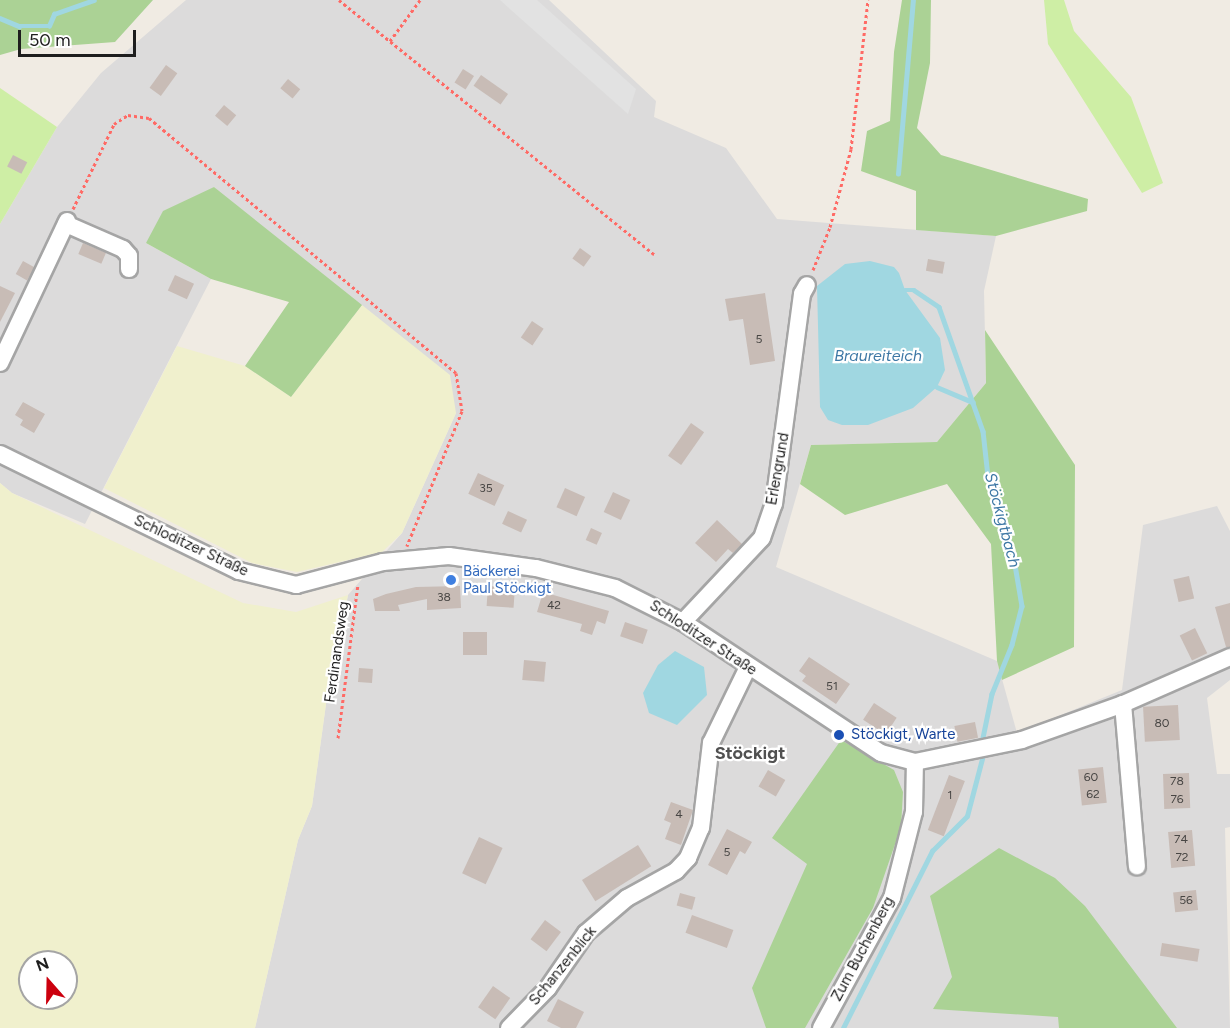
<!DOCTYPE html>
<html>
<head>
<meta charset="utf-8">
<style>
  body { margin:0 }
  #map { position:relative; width:1230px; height:1028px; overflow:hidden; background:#f0ebe3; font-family:Figtree,sans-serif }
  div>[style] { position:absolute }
  .residential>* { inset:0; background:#dcdbdb }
  .farmland>* { inset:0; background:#f0f0cd }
  .grass>* { inset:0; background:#ceeea5 }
  .forest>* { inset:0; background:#abd295 }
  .parking>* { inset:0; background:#e2e2e2 }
  .water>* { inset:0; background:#a0d7e1 }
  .stream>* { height:4.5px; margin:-2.25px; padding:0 2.25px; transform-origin:2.25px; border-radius:2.25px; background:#a0d7e1 }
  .building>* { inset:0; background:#c8bcb6; transform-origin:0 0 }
  .path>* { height:3px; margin-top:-1.5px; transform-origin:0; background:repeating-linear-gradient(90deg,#ff6a65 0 3px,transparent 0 6px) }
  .roads { filter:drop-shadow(2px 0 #a5a5a5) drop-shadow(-2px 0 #a5a5a5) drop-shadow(0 2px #a5a5a5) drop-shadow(0 -2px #a5a5a5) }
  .minor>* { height:16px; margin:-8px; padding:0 8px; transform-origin:8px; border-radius:8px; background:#fff }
  .dots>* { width:16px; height:16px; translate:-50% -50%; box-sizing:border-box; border:3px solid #fff; border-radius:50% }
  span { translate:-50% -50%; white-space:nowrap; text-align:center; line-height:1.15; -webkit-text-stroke:4.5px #fff; paint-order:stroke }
  .number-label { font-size:12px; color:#484644 }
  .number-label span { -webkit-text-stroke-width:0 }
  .street-label { font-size:15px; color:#1e1e1e }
  .shop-label { font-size:15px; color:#366cbe }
  .left { translate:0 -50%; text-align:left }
  .transit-label { font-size:15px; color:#164399 }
  .water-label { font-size:16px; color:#3e78a5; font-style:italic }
  .quarter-label { font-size:18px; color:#515151; font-weight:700 }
  .north { position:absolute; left:18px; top:950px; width:60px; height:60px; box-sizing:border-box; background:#fff; border:2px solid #a5a5a5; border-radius:50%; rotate:340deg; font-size:16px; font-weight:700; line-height:24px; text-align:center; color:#1e1e1e }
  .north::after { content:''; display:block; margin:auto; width:21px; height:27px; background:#cc000e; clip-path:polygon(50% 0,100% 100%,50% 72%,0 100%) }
  .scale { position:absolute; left:18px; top:30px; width:118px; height:27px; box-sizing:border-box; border:3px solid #1e1e1e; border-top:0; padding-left:8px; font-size:18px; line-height:21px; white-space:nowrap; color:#1e1e1e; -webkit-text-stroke:4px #fff; paint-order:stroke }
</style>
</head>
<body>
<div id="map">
  <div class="residential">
    <i style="clip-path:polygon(186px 0,549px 0,656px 101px,654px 117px,726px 148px,777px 219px,996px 236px,984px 291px,986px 383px,937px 442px,811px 445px,776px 567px,997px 661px,1017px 733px,1122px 690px,1143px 525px,1217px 506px,1230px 531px,1230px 680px,1207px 698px,1217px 774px,1230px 774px,1230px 827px,1225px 828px,1230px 1028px,255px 1028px,298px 840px,312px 806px,326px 704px,348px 595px,402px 533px,456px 413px,214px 187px,146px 243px,211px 279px,85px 524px,12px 493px,0 483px,0 224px,57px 127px,101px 73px)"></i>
  </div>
  <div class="farmland">
    <i style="clip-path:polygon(362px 305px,450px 375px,456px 413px,402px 533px,382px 552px,297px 572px,252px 563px,104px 488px,177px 346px,245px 366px,291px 397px)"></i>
    <i style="clip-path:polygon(evenodd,0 483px,12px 493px,243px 603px,296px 612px,348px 595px,326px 704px,312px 806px,298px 840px,255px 1028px,0 1028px,0 483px,30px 962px,66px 962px,66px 998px,30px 998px,30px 962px)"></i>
  </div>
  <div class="grass">
    <i style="clip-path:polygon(1044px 0,1064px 0,1074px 31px,1131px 97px,1163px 183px,1142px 193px,1048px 44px)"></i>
    <i style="clip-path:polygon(0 88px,57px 127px,0 224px)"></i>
  </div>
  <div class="forest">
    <i style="clip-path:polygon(0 0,153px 0,115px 42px,21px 49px,0 55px)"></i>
    <i style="clip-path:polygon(902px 0,931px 0,930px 63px,917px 128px,941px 155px,1088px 199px,1087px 211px,996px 236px,916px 230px,916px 191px,861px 171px,867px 131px,890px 121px,894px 52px)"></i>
    <i style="clip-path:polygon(214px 187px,362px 305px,291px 397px,245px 366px,289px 302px,211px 279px,146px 243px,163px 211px)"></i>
    <i style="clip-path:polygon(985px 330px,1075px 465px,1074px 647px,1002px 680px,997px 661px,991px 544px,947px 484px,845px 515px,800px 484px,811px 445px,937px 442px,986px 383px)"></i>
    <i style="clip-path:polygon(841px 740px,894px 770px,903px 792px,901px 827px,873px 908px,805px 1028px,766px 1028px,752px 988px,807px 864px,772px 838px)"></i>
    <i style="clip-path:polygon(999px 848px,1055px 878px,1085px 906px,1177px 1028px,1059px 1028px,1058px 1017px,933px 1009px,952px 977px,930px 896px)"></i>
  </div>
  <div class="parking">
    <i style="clip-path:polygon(500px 0,537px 0,636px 89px,628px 114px)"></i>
  </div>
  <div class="water">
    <i style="clip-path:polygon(870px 261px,894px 267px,899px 273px,905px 290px,940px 338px,945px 370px,937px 387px,913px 408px,868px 425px,842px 425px,828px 420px,820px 407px,817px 286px,845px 264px)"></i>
    <i style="clip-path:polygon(675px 651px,704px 667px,707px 695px,677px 725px,649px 713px,643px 693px,658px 665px)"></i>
  </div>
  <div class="stream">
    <i style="left:0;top:18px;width:21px;rotate:23deg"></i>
    <i style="left:19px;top:26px;width:30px"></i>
    <i style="left:49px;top:26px;width:13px;rotate:-67deg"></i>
    <i style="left:54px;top:14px;width:42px;rotate:-19.3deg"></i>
    <i style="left:898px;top:174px;width:175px;rotate:-85.1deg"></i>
    <i style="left:905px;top:290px;width:9px"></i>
    <i style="left:914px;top:290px;width:30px;rotate:34deg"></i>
    <i style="left:939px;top:307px;width:132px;rotate:70.5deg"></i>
    <i style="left:983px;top:431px;width:45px;rotate:83.7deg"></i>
    <i style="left:988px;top:476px;width:81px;rotate:72deg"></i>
    <i style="left:1013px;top:553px;width:54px;rotate:80.4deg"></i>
    <i style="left:1022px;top:606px;width:40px;rotate:104.4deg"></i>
    <i style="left:1012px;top:645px;width:53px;rotate:112.2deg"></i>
    <i style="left:992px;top:694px;width:45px;rotate:101.6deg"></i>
    <i style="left:937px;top:387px;width:39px;rotate:23deg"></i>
    <i style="left:843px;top:1028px;width:198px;rotate:-63.3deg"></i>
    <i style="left:932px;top:851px;width:49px;rotate:-45deg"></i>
    <i style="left:967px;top:816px;width:59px;rotate:-75.3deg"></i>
  </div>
  <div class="building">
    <i style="left:166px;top:65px;width:14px;height:28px;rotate:36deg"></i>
    <i style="left:463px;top:69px;width:13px;height:16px;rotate:32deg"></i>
    <i style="left:481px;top:75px;width:33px;height:13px;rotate:35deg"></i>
    <i style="left:288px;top:79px;width:16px;height:12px;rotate:40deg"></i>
    <i style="left:224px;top:105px;width:16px;height:14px;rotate:40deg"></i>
    <i style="left:13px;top:155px;width:16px;height:13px;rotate:27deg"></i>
    <i style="left:83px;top:243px;width:25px;height:12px;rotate:23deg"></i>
    <i style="left:580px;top:248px;width:14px;height:13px;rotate:36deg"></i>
    <i style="left:928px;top:259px;width:17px;height:12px;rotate:10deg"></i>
    <i style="left:23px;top:261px;width:13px;height:15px;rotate:29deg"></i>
    <i style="left:175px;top:275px;width:21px;height:17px;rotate:25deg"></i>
    <i style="clip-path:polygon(0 286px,15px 293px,0 322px)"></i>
    <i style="clip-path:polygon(765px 293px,775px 361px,750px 365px,743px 319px,729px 321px,725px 299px)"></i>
    <i style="left:532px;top:321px;width:14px;height:20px;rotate:34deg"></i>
    <i style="clip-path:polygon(23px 402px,45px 414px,34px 433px,20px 425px,23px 420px,15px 415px)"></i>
    <i style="left:691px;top:423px;width:16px;height:40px;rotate:35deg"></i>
    <i style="left:478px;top:473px;width:29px;height:23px;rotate:25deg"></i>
    <i style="left:565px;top:488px;width:22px;height:21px;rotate:24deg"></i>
    <i style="left:613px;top:492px;width:19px;height:22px;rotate:25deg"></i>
    <i style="left:508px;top:511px;width:21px;height:14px;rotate:25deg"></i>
    <i style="clip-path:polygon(717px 520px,742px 544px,733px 553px,728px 549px,716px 562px,695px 543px)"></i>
    <i style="left:591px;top:528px;width:12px;height:13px;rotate:24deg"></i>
    <i style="left:1189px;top:576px;width:23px;height:16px;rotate:77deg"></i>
    <i style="clip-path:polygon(460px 586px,461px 608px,427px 610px,427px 599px,398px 605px,400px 611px,375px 611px,373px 599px,386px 594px,416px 587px)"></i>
    <i style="left:488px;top:586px;width:27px;height:20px;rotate:4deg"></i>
    <i style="clip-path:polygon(543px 592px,609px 611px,605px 624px,597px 621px,592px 635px,580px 631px,582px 624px,537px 612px)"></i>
    <i style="clip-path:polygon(1230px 603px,1230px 647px,1226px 647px,1215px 607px)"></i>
    <i style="left:625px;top:622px;width:24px;height:15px;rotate:19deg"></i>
    <i style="left:1195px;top:628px;width:28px;height:17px;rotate:64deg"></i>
    <i style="left:463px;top:632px;width:24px;height:23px"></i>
    <i style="clip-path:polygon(809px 657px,850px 684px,836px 704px,802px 681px,806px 676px,799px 671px)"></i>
    <i style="left:524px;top:660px;width:22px;height:20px;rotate:5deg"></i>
    <i style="left:359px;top:668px;width:14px;height:14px;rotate:4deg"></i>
    <i style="left:874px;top:703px;width:27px;height:20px;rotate:33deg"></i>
    <i style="left:1178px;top:705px;width:35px;height:35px;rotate:87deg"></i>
    <i style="left:975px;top:722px;width:16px;height:21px;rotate:79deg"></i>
    <i style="left:1103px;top:767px;width:36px;height:25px;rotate:84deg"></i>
    <i style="left:768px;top:770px;width:20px;height:19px;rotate:30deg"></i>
    <i style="left:1189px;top:773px;width:35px;height:26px;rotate:88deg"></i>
    <i style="left:949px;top:775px;width:17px;height:59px;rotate:21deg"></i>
    <i style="clip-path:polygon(671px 802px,693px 810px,681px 845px,665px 839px,671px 823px,664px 820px)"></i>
    <i style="clip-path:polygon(727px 829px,752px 842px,745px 854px,740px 851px,727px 875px,708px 865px)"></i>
    <i style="left:1192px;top:830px;width:36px;height:24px;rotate:85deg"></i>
    <i style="left:479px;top:837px;width:26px;height:40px;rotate:25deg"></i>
    <i style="left:638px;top:845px;width:25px;height:66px;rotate:58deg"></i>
    <i style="left:1196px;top:890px;width:20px;height:23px;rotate:84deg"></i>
    <i style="left:680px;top:893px;width:16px;height:13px;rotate:15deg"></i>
    <i style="left:692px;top:915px;width:44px;height:19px;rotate:20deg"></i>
    <i style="left:545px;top:920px;width:20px;height:24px;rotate:37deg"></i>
    <i style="left:1162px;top:943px;width:38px;height:13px;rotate:9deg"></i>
    <i style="left:493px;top:986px;width:21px;height:26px;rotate:35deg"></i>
    <i style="clip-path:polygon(558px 999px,584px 1012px,576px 1028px,561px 1028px,547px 1021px)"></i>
  </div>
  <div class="path">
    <i style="left:339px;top:0;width:405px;rotate:38.9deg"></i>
    <i style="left:390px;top:41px;width:51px;rotate:-53.8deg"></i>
    <i style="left:73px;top:209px;width:94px;rotate:-64.2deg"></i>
    <i style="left:114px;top:124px;width:17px;rotate:-33deg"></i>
    <i style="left:128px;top:115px;width:21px;rotate:8deg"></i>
    <i style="left:149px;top:118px;width:399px;rotate:39.7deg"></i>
    <i style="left:456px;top:373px;width:38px;rotate:81deg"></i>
    <i style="left:462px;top:411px;width:146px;rotate:112.2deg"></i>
    <i style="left:813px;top:270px;width:46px;rotate:-68.4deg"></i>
    <i style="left:830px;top:227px;width:81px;rotate:-74.9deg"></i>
    <i style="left:851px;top:149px;width:150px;rotate:-83.5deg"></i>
    <i style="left:338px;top:738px;width:154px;rotate:-82.6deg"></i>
  </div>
  <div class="roads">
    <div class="minor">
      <i style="left:66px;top:224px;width:62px;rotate:23.7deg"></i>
      <i style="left:123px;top:249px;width:9px;rotate:49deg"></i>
      <i style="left:129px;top:256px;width:13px;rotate:90deg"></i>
      <i style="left:0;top:363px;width:157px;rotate:-64.7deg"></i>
      <i style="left:0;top:454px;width:266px;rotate:26.1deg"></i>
      <i style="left:239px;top:571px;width:59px;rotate:13.8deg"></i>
      <i style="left:296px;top:585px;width:90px;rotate:-14.8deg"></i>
      <i style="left:383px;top:562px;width:66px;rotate:-5.2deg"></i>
      <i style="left:449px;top:556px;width:88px;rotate:7.9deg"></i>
      <i style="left:536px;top:568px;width:81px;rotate:14.2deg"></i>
      <i style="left:615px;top:588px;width:76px;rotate:26.6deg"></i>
      <i style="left:683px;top:622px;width:237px;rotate:33.5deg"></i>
      <i style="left:881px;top:753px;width:35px;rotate:15deg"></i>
      <i style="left:915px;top:762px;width:109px;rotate:-11.6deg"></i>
      <i style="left:1022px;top:740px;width:107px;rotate:-19.6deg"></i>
      <i style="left:1123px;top:704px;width:117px;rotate:-23.7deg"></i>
      <i style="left:683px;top:622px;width:115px;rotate:-46.8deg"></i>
      <i style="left:762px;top:538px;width:36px;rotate:-71deg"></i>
      <i style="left:774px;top:504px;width:212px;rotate:-82.4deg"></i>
      <i style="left:802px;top:294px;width:10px;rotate:-61deg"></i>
      <i style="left:1123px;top:704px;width:163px;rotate:85.1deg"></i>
      <i style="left:509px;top:1028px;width:56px;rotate:-45.7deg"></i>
      <i style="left:548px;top:988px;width:67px;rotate:-55.4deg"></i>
      <i style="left:586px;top:933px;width:54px;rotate:-40.5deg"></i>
      <i style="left:627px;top:898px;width:56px;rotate:-28.9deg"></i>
      <i style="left:676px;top:871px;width:18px;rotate:-47deg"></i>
      <i style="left:688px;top:858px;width:33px;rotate:-67deg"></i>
      <i style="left:701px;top:828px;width:86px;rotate:-83.3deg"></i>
      <i style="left:711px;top:743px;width:85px;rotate:-64deg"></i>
      <i style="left:821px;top:1028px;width:148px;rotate:-61.4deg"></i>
      <i style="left:892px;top:898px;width:89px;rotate:-75.7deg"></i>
      <i style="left:914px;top:812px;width:50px;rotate:-88.9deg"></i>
    </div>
  </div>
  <div class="dots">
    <i style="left:451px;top:580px;background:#3f7fe0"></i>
    <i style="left:839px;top:735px;background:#1a4fb4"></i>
  </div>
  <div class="number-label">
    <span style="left:759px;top:340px">5</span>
    <span style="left:486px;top:489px">35</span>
    <span style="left:444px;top:598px">38</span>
    <span style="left:554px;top:606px">42</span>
    <span style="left:832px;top:687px">51</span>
    <span style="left:1162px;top:724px">80</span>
    <span style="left:1091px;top:778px">60</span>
    <span style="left:1177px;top:782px">78</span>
    <span style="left:1093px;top:795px">62</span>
    <span style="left:950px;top:796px">1</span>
    <span style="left:1177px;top:800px">76</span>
    <span style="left:679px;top:815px">4</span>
    <span style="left:1181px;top:840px">74</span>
    <span style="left:727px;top:853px">5</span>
    <span style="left:1182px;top:858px">72</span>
    <span style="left:1186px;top:901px">56</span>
  </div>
  <div class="street-label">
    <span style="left:778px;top:469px;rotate:-80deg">Erlengrund</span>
    <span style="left:191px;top:546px;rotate:25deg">Schloditzer Straße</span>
    <span style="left:703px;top:638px;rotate:33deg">Schloditzer Straße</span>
    <span style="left:337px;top:652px;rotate:-82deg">Ferdinandsweg</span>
    <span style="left:863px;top:949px;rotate:-62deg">Zum Buchenberg</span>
    <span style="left:563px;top:966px;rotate:-51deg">Schanzenblick</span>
  </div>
  <div class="shop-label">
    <span class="left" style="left:463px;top:580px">Bäckerei<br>Paul Stöckigt</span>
  </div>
  <div class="transit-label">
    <span class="left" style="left:851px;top:735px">Stöckigt, Warte</span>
  </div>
  <div class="water-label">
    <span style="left:878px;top:356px">Braureiteich</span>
    <span style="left:1002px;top:520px;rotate:75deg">Stöckigtbach</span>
  </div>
  <div class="quarter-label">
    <span style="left:750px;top:753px">Stöckigt</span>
  </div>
  <div class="north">N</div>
  <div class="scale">50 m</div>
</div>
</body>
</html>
